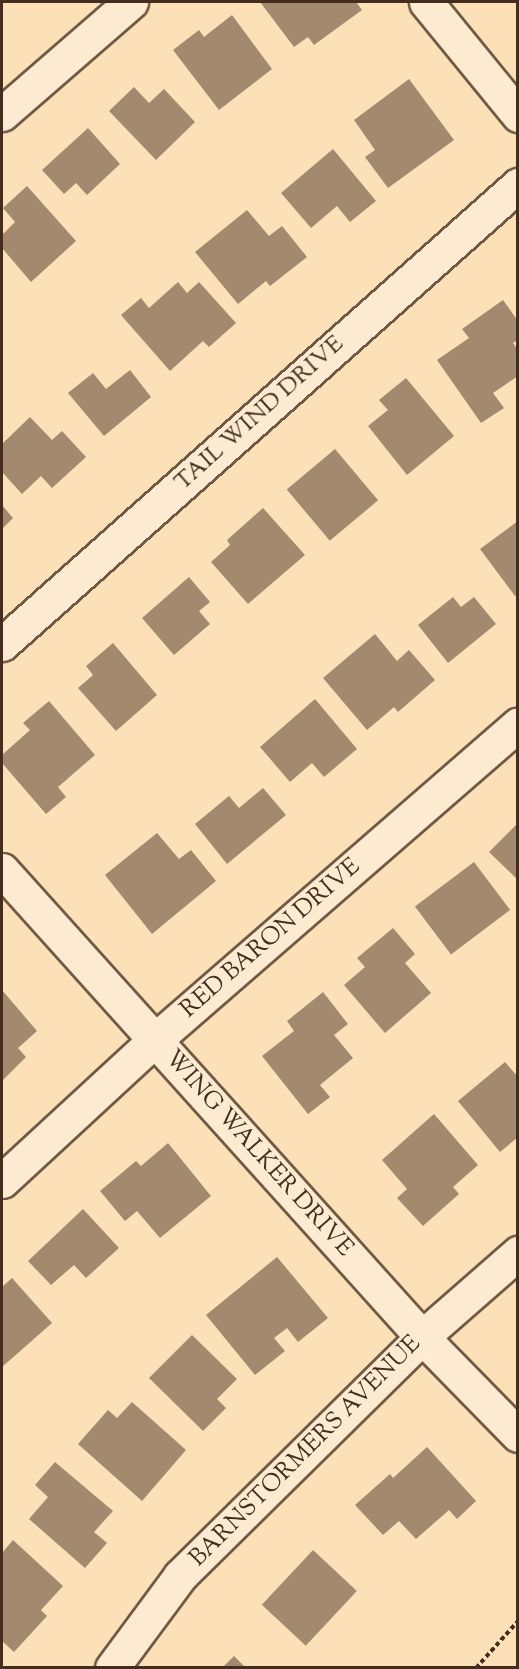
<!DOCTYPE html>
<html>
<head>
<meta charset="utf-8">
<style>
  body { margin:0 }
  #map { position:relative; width:519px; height:1669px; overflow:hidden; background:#fbe0b8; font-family:"Sorts Mill Goudy",serif }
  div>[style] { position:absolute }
  .building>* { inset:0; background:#a38a6e; transform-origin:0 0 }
  .path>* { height:4px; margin-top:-2px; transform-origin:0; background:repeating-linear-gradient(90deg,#442c1e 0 4.5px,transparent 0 7.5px) }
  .roads { filter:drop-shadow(2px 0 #725944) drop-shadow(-2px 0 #725944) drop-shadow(0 2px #725944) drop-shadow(0 -2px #725944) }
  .minor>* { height:33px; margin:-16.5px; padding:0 16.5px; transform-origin:16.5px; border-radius:16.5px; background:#fcebd1 }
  span { translate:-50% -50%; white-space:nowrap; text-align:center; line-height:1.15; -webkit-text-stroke:4.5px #fcebd1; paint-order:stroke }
  .street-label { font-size:24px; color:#442c1e }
  .frame { position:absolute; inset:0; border:3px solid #442c1e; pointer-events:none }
</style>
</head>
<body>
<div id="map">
  <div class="building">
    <i style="clip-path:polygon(260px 2px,356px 2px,362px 10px,314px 45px,308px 37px,294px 47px)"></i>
    <i style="clip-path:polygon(232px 15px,272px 69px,219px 110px,173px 50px,199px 30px,204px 37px)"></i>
    <i style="clip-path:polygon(409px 79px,454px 140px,388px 188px,365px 157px,375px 150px,354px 120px)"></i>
    <i style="clip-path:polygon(134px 87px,149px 103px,164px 89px,195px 122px,156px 160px,109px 111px)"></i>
    <i style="clip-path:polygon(88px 128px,120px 164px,87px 195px,76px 183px,64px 194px,42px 170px)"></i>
    <i style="clip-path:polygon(333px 149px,376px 201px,350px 222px,337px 206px,311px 228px,281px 193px)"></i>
    <i style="clip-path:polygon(27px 186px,76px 241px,31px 282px,2px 248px,2px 235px,15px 222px,3px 208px)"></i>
    <i style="clip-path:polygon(247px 210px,269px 236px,282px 226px,307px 257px,270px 286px,266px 281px,238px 304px,195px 252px)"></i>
    <i style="clip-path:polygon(178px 282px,187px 293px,199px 282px,236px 323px,209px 347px,203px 341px,170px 371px,121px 315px,141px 298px,149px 308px)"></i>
    <i style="clip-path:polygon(503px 300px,518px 321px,518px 340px,513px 343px,518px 350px,518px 376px,493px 393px,504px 408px,481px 423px,437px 360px,469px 338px,462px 329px)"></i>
    <i style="clip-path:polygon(130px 370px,151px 397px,104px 436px,68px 393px,93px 373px,106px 389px)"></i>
    <i style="clip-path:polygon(406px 378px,454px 436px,407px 475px,368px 426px,388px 410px,379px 400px)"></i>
    <i style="clip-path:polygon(30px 417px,52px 440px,62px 431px,86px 457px,52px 488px,41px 476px,22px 494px,2px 472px,2px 444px)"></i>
    <i style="left:335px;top:449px;width:67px;height:63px;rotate:50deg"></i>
    <i style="clip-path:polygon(2px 505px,13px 518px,2px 529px)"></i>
    <i style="clip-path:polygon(263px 508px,305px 555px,248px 604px,211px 562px,230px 545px,227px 540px)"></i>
    <i style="clip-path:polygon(518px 521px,518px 594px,515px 596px,480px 549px)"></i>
    <i style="clip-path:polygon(189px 577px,210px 602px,199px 611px,210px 624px,174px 655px,142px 618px)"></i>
    <i style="clip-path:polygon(453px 597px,461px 607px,474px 597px,496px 624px,448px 663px,418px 625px)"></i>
    <i style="clip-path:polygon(375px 634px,397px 661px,409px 650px,435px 680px,398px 712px,394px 707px,367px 730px,323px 678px)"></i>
    <i style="clip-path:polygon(113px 643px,157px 695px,116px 731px,78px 688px,93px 675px,86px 666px)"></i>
    <i style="clip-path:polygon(315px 699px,357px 749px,324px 777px,312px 763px,290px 782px,260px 747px)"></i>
    <i style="clip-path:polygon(49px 701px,95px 755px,58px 787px,66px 797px,46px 814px,2px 763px,2px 755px,30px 730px,23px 723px)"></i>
    <i style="clip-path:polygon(263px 788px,286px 815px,227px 864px,195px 824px,229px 796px,239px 808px)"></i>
    <i style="clip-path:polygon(518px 823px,518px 880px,489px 852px)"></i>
    <i style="clip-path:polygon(157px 833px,179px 859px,191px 850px,216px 881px,152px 934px,105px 875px)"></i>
    <i style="left:474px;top:862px;width:60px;height:74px;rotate:53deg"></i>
    <i style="clip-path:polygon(393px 928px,415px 954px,405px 963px,431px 993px,385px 1033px,344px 985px,365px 967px,357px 958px)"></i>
    <i style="clip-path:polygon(2px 990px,37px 1031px,18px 1048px,26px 1057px,2px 1081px)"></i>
    <i style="clip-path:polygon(323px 992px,348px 1024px,334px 1035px,353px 1058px,320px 1085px,330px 1097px,308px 1114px,262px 1056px,294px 1031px,287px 1021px)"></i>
    <i style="clip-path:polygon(505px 1062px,518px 1077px,518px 1137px,500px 1152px,458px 1101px)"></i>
    <i style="clip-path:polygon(434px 1114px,478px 1165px,453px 1187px,459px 1194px,423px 1226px,397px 1198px,407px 1189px,382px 1160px)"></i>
    <i style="clip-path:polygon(168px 1143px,211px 1196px,160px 1238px,137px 1211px,125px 1221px,100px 1191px,136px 1161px,141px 1166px)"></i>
    <i style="clip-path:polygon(83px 1209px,119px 1248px,86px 1278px,74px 1265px,51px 1285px,28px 1261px)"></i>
    <i style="clip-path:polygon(277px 1257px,328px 1318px,298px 1342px,287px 1328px,274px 1338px,285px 1351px,255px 1375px,206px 1315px)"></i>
    <i style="clip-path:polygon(12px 1278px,52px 1323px,2px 1367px,2px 1287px)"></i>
    <i style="clip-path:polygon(192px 1335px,237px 1379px,217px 1399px,226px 1408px,203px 1431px,149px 1378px)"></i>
    <i style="clip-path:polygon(132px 1402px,186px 1450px,142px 1501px,78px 1444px,108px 1410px,117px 1418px)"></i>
    <i style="clip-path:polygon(427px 1447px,476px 1501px,457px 1519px,449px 1510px,416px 1539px,399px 1521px,383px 1535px,355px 1505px,390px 1474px,393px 1478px)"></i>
    <i style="clip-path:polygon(55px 1462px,113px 1511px,94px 1532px,107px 1543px,85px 1568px,29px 1519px,48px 1497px,35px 1485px)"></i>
    <i style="clip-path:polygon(13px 1540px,63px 1586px,41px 1610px,47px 1616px,14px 1652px,2px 1641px,2px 1553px)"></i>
    <i style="left:313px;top:1550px;width:60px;height:75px;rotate:43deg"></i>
    <i style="clip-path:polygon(234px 1656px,246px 1668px,222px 1668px)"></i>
  </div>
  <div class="path">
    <i style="left:476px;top:1668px;width:63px;rotate:-48.2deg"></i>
  </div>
  <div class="roads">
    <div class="minor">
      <i style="left:426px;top:2px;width:146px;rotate:50.8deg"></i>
      <i style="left:2px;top:114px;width:171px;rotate:-41deg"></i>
      <i style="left:2px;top:644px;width:691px;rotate:-41.65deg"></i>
      <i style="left:2px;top:870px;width:628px;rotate:48.03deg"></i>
      <i style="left:422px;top:1337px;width:137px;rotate:45.6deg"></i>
      <i style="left:2px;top:1181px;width:208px;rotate:-42.7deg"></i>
      <i style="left:155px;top:1040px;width:481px;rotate:-41deg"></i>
      <i style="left:112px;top:1668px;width:114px;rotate:-53.5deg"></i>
      <i style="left:180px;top:1576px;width:340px;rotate:-44.6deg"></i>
      <i style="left:422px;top:1337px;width:128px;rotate:-41.2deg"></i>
    </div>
  </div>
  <div class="street-label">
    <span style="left:260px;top:414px;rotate:-42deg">TAIL WIND DRIVE</span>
    <span style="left:271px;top:939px;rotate:-41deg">RED BARON DRIVE</span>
    <span style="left:258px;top:1154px;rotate:48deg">WING WALKER DRIVE</span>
    <span style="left:306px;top:1452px;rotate:-45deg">BARNSTORMERS AVENUE</span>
  </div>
  <div class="frame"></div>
</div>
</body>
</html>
